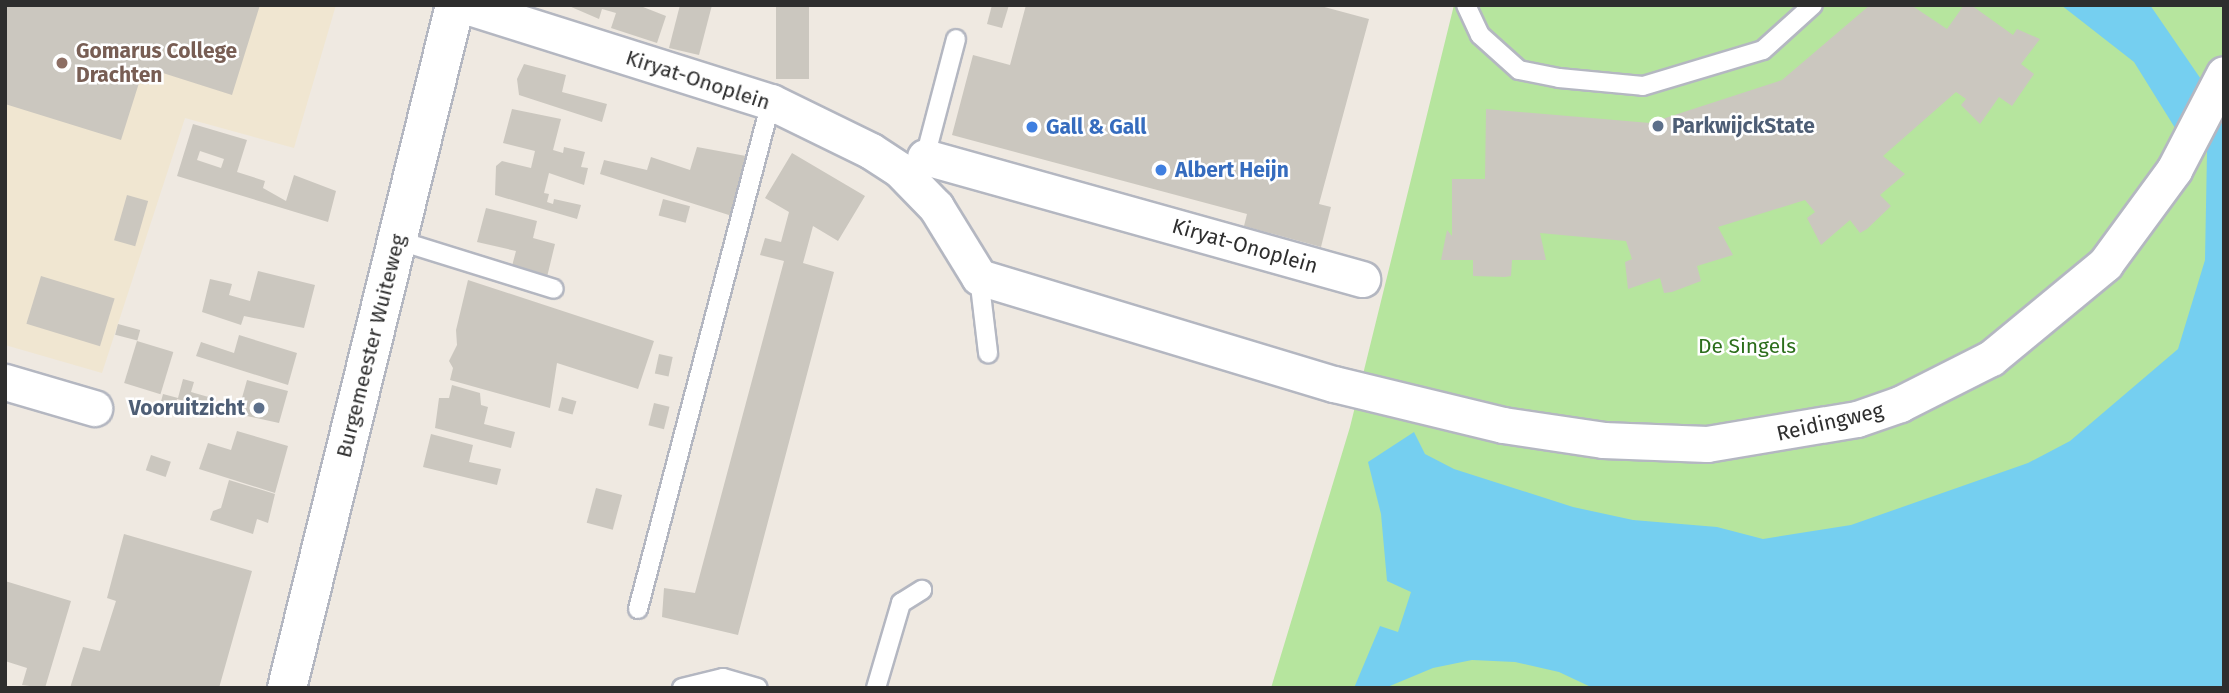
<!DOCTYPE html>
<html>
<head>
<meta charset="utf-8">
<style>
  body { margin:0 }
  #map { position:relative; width:2229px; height:693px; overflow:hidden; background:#efe9e1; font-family:"Fira Sans",sans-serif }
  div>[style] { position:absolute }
  .education>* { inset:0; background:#f0e6d1 }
  .green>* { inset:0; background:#b6e59e }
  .water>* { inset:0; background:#75cff0 }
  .building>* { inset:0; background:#cbc7bf; transform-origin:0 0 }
  .roads { filter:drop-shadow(2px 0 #b4b7c1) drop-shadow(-2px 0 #b4b7c1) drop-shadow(0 2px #b4b7c1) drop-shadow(0 -2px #b4b7c1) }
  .lane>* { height:18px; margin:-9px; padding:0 9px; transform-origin:9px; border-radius:9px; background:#fff }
  .street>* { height:35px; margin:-17.5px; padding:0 17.5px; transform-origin:17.5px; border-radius:17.5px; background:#fff }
  .secondary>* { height:38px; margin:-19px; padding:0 19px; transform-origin:19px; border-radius:19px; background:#fff }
  .dots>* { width:19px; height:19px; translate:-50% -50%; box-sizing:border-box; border:4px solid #fff; border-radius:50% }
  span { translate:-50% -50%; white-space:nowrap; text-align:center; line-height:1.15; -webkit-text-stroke:5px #fff; paint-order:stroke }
  .education-label { font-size:21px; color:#785e54; font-weight:700 }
  .left { translate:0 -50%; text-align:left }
  .street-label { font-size:21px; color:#2e2e2e }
  .service-label { font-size:21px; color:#4e5e75; font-weight:700 }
  .right { translate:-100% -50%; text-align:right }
  .shop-label { font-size:21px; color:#366cbe; font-weight:700 }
  .park-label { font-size:21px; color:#2c6e1b }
  .frame { position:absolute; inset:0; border:7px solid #2e2e2e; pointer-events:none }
</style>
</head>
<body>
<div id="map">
  <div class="education">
    <i style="clip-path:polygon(5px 5px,336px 5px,294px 148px,185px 118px,102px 373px,5px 345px)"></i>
  </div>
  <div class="green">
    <i style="clip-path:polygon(1454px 5px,2224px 5px,2224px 688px,1271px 688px,1350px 427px)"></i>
  </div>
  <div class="water">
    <i style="clip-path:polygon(2061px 5px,2150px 5px,2205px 85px,2224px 96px,2224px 688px,1593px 688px,1559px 672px,1515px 662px,1472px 660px,1433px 668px,1385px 688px,1354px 688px,1380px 626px,1398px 632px,1411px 592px,1387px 581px,1381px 514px,1368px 462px,1414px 432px,1425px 454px,1454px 469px,1573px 507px,1633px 520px,1717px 527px,1763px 539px,1851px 525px,2028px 463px,2070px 441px,2178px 349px,2205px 260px,2207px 152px,2180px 136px,2134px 62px)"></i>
  </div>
  <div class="building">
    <i style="clip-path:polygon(5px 5px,86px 6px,260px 5px,232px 95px,144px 67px,121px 140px,5px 104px)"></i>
    <i style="clip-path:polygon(638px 5px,666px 16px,657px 43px,611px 28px,616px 13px,602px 9px,599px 19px,569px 6px)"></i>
    <i style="clip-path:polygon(680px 5px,712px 5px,699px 55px,669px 48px)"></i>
    <i style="left:776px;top:5px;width:33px;height:74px"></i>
    <i style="clip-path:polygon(992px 5px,1009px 5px,1002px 28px,987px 24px)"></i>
    <i style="clip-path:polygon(1026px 5px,1317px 5px,1369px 19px,1319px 204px,1331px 207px,1321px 247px,1244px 226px,1247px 214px,952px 135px,973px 55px,1010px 65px)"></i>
    <i style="clip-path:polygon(1870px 5px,1911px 5px,1947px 29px,1964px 5px,1971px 5px,2013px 35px,2017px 29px,2040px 39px,2021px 64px,2034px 74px,2012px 106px,1999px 97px,1980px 124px,1961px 105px,1966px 99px,1956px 92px,1883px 156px,1905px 174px,1880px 195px,1891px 206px,1867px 229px,1860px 233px,1850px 220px,1821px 245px,1807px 218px,1815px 212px,1805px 200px,1718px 227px,1733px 255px,1697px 266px,1701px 281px,1672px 292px,1664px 293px,1660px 278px,1628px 289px,1625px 262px,1632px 259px,1626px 241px,1540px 233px,1546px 260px,1512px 260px,1511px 276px,1505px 277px,1473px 276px,1473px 260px,1441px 260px,1447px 230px,1452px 236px,1452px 179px,1485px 179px,1486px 109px,1650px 123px,1782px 80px)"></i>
    <i style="clip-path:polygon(524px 64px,566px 75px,562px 92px,607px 104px,602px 122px,519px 95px,517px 79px)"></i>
    <i style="clip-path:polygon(512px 109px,561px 119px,553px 150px,563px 153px,564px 147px,585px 152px,581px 167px,588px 168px,584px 185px,549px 173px,544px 193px,549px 194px,547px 202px,553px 204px,554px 199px,581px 205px,577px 219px,495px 195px,496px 166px,502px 161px,531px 168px,535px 151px,503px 143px)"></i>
    <i style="clip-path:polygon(evenodd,193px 124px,247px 140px,237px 172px,265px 181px,263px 188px,286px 201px,294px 175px,336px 191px,328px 222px,177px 176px,193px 124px,200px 151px,224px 159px,221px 168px,197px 160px,200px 151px)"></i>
    <i style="clip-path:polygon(697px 147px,746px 156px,732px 216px,600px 174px,604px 160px,647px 170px,651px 157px,690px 170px)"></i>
    <i style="clip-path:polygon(792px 153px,865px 196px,838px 241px,813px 226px,803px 263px,834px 272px,738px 635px,662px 617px,664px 588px,695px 593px,784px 261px,760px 255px,765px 238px,781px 242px,789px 212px,765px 198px)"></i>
    <i style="left:127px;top:195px;width:22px;height:47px;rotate:16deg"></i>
    <i style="left:663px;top:199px;width:28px;height:17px;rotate:15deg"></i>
    <i style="clip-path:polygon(486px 208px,537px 221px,533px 238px,555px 244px,547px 277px,512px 266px,516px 251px,477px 242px)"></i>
    <i style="clip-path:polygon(258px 271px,315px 285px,304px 328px,244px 316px,241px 325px,202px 312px,210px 279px,232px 284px,229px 295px,250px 301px)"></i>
    <i style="left:41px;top:276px;width:77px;height:50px;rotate:17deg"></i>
    <i style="clip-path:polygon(468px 280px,654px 341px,638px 389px,557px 363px,550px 408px,450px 380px,453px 368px,449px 361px,457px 345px,456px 330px)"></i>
    <i style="left:118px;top:324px;width:23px;height:11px;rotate:15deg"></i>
    <i style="clip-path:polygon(239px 335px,297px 353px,288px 385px,196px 356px,201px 342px,234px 353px)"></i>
    <i style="left:137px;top:341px;width:38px;height:44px;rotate:17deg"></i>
    <i style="left:659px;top:354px;width:14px;height:20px;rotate:12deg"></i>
    <i style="clip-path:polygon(183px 379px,194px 382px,191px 392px,212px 398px,209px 408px,177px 399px,173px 412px,159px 409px,163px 394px,178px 398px)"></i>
    <i style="clip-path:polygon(247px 380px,288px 391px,279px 423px,220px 410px,223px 401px,240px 405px)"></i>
    <i style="clip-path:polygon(452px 385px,480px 393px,481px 405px,488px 407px,484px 424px,515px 432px,511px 448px,435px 428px,439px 398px,449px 398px)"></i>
    <i style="left:562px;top:397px;width:15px;height:14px;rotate:16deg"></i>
    <i style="left:654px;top:403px;width:16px;height:23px;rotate:14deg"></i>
    <i style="clip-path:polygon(237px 431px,288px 446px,275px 493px,199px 469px,208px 443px,231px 450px)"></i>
    <i style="clip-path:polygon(431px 434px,473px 445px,469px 462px,501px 469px,497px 485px,423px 467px)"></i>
    <i style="left:151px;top:455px;width:21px;height:16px;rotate:19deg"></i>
    <i style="clip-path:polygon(229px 480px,275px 494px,268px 523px,257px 519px,253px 534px,210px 520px,213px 511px,221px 508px)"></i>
    <i style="left:596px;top:488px;width:27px;height:36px;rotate:15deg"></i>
    <i style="clip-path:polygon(124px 534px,252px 571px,219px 688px,70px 688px,83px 647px,100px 651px,116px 601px,107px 598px)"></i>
    <i style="clip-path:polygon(5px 581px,71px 601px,45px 688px,22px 685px,27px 668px,5px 661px)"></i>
  </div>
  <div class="roads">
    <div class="lane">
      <i style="left:1466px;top:5px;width:33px;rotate:65deg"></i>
      <i style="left:1480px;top:35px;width:52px;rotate:41.9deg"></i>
      <i style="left:1519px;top:70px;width:41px;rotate:11.3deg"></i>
      <i style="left:1559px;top:78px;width:84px;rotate:5.4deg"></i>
      <i style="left:1643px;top:86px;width:125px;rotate:-16.7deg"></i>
      <i style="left:1763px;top:50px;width:67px;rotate:-42deg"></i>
      <i style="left:924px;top:161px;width:126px;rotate:-75.3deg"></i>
      <i style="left:397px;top:240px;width:164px;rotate:17.3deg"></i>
      <i style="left:979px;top:277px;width:77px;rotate:83.2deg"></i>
      <i style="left:638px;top:609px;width:524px;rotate:-75.3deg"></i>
      <i style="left:682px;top:688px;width:42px;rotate:-13.7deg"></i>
      <i style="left:723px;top:678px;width:36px;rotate:16deg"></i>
      <i style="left:876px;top:688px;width:89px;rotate:-73.6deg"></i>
      <i style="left:901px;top:603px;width:25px;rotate:-32deg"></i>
    </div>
    <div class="street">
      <i style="left:463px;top:5px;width:323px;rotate:17.5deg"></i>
      <i style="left:771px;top:102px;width:111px;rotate:26.1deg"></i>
      <i style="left:871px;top:151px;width:35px;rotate:33deg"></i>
      <i style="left:900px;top:170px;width:52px;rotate:45.8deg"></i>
      <i style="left:936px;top:207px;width:82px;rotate:58.4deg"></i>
      <i style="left:979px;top:277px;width:371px;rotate:16.8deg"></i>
      <i style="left:1334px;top:384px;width:174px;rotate:13.6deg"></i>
      <i style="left:1503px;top:425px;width:101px;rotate:8.5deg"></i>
      <i style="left:1603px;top:440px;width:104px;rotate:2.2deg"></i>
      <i style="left:1707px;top:444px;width:152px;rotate:-9.5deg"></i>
      <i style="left:1857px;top:419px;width:46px;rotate:-19.2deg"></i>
      <i style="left:1900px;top:404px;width:102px;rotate:-26.8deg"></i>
      <i style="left:1991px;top:358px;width:148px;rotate:-39.5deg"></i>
      <i style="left:2105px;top:264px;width:117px;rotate:-53.7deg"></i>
      <i style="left:2174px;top:170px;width:108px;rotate:-62.5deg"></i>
      <i style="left:925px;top:157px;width:454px;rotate:15.6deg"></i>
      <i style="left:5px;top:382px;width:93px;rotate:16.3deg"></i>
    </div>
    <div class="secondary">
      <i style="left:287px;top:688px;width:703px;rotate:-76.18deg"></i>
    </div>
  </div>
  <div class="dots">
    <i style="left:62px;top:63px;background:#8d6e63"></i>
    <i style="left:1658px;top:126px;background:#5c6f8a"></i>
    <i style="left:1032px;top:127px;background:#3f7fe0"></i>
    <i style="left:1161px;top:170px;background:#3f7fe0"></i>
    <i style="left:259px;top:408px;background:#5c6f8a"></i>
  </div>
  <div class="education-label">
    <span class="left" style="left:76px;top:63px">Gomarus College<br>Drachten</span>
  </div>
  <div class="street-label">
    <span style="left:698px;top:80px;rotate:18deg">Kiryat-Onoplein</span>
    <span style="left:1245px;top:246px;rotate:16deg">Kiryat-Onoplein</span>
    <span style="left:371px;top:346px;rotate:-76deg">Burgemeester Wuiteweg</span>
    <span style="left:1830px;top:422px;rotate:-13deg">Reidingweg</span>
  </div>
  <div class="service-label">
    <span class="left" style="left:1672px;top:126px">ParkwijckState</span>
    <span class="right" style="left:245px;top:408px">Vooruitzicht</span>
  </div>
  <div class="shop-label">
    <span class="left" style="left:1046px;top:127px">Gall &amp; Gall</span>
    <span class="left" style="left:1175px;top:170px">Albert Heijn</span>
  </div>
  <div class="park-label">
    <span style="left:1747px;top:346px">De Singels</span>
  </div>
  <div class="frame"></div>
</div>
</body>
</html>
